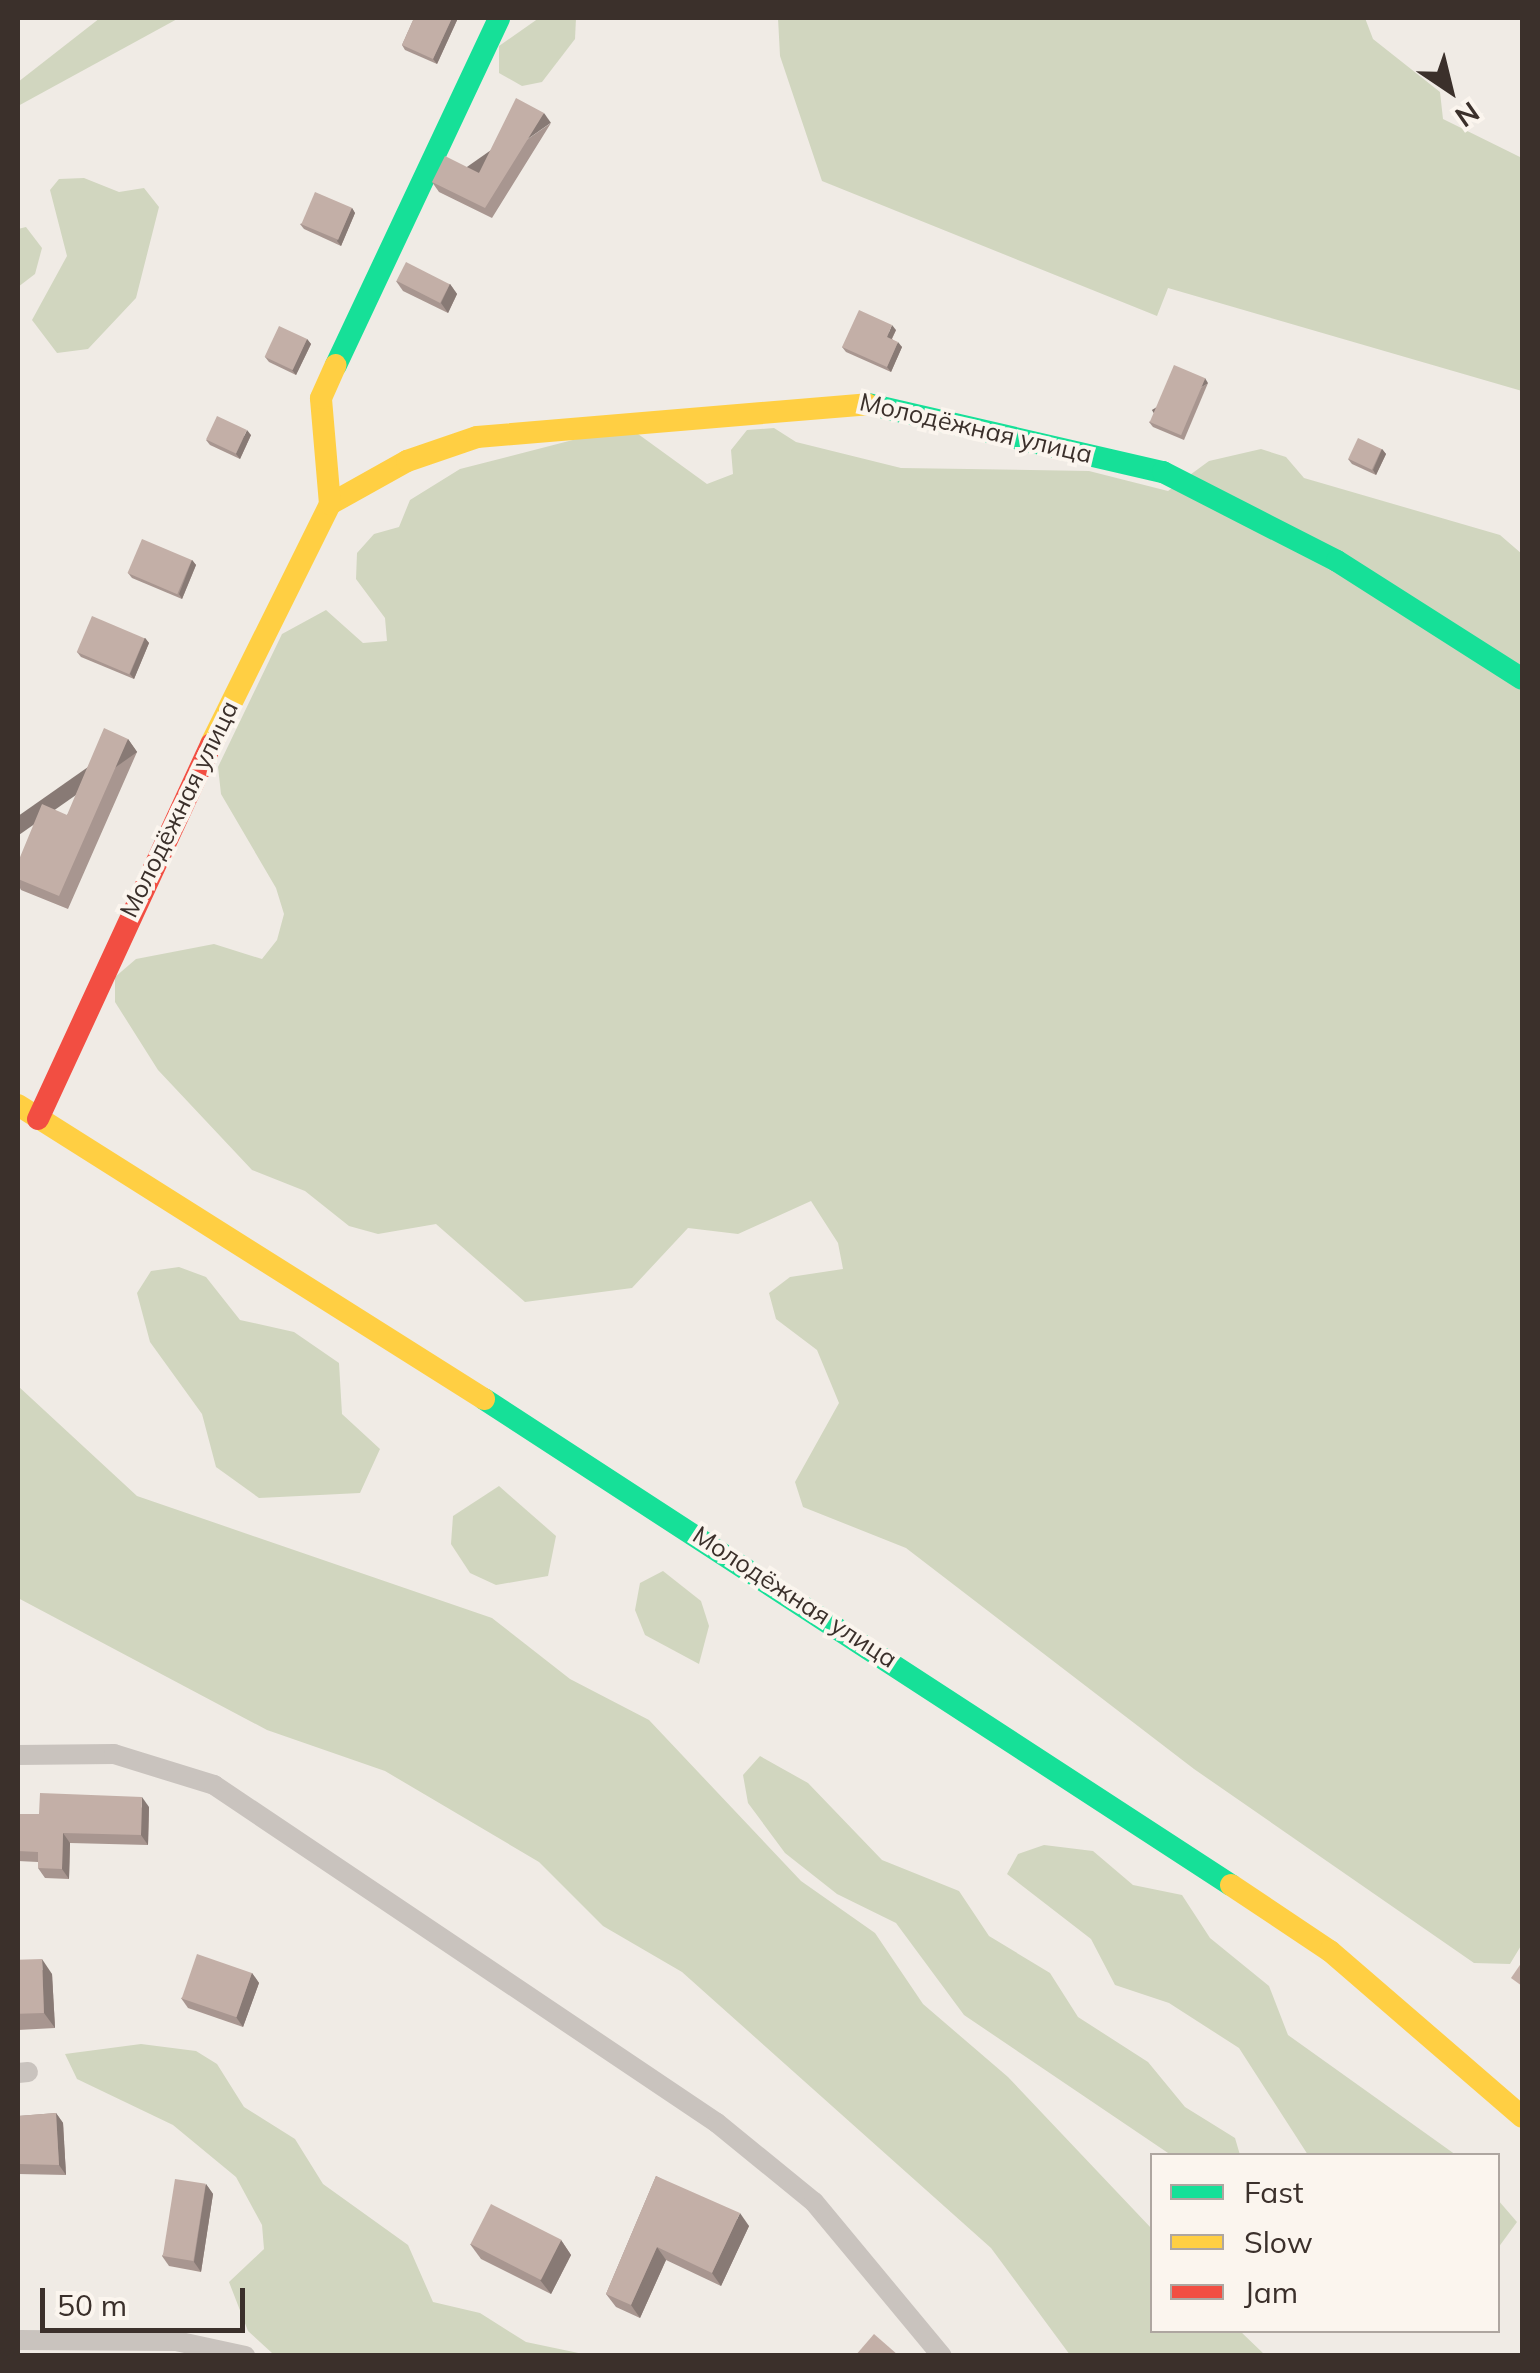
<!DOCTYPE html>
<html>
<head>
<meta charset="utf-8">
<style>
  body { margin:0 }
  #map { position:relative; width:1540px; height:2373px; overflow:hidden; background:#f0ebe5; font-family:Mulish,sans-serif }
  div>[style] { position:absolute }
  .green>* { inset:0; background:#d1d6bf }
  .street>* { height:20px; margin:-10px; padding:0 10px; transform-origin:10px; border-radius:10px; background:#c9c3be }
  .fast>* { height:22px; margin:-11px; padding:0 11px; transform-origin:11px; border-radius:11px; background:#16e098 }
  .slow>* { height:22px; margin:-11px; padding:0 11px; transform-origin:11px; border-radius:11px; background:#ffcf43 }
  .jam>* { height:22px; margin:-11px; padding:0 11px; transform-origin:11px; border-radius:11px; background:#f24e42 }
  .wall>* { inset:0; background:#a89690 }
  .shaded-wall>* { inset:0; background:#887a75; transform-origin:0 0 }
  .building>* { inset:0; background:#c3afa7; transform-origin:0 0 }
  span { translate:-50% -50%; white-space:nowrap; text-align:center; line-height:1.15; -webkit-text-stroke:8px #fbf5ee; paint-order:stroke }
  .street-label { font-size:25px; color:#3b302b }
  .frame { position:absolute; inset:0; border:20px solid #3b302b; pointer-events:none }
  .legend { position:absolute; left:1150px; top:2153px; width:350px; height:180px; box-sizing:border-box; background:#fbf5ee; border:2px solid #aea6a0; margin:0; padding:12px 18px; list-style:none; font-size:30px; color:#3b302b }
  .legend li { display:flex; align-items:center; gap:20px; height:50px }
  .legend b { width:50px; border:2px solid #aea6a0 }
  .north { position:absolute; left:1400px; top:40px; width:100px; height:100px; -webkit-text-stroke:8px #fbf5ee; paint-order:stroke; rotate:145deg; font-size:28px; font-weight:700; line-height:40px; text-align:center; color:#3b302b }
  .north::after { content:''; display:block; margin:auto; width:35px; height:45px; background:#3b302b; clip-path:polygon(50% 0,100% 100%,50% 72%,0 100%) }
  .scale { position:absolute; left:40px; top:2288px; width:205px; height:45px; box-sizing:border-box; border:5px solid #3b302b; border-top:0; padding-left:12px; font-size:30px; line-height:35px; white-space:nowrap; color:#3b302b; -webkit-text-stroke:8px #fbf5ee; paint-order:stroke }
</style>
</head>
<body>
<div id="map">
  <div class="green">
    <i style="clip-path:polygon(100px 18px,179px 18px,18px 106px,18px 82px)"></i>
    <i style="clip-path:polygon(539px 18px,576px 18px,575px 39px,542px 82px,522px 86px,499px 73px,499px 46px)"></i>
    <i style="clip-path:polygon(778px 18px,1365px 18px,1373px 39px,1440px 92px,1443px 119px,1522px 158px,1522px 391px,1168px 288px,1157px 316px,822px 181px,780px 56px)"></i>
    <i style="clip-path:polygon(84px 178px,119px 192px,144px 188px,159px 207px,136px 298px,88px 349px,57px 353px,32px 320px,67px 256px,50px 190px,59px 179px)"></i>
    <i style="clip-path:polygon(26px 227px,42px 248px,35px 274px,18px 287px,18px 229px)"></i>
    <i style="clip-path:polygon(627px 426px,707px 484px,733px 474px,731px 450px,747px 430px,774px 428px,796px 442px,901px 468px,1089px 471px,1168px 491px,1209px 461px,1261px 449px,1286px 457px,1304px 478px,1500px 535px,1522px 554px,1522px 1944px,1510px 1964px,1474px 1963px,1194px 1769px,906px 1548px,803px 1507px,795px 1482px,839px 1403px,817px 1350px,776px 1319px,769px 1293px,790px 1277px,843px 1269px,838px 1243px,811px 1201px,738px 1234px,688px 1228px,632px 1288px,525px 1302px,436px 1224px,378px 1234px,349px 1226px,305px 1191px,252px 1170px,158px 1070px,115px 1002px,115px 977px,136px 959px,214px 944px,262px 959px,277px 940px,284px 914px,276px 888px,221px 794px,218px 767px,282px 634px,326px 610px,363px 643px,387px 641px,385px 618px,356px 579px,357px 553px,374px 534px,399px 527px,410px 500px,460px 469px)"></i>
    <i style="clip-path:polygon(179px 1267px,206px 1277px,240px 1320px,294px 1332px,339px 1363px,342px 1414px,380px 1449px,360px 1493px,259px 1498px,216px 1467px,202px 1414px,150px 1342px,137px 1293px,151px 1271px)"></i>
    <i style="clip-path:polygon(18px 1386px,137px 1496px,492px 1618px,570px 1679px,649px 1720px,801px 1881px,875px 1933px,923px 2004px,1008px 2077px,1152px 2229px,1152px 2330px,1240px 2331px,1265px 2355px,1070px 2355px,991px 2248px,682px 1972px,603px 1926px,539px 1862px,385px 1771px,267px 1730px,18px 1598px)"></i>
    <i style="clip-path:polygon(499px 1486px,556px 1536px,548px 1576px,496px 1585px,470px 1573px,451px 1544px,453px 1516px)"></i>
    <i style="clip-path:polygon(663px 1571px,701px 1601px,709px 1626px,699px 1664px,645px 1635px,635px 1610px,640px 1583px)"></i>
    <i style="clip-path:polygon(760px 1756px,808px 1783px,882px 1860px,959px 1891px,989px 1936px,1050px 1973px,1078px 2017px,1148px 2062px,1185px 2107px,1235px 2138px,1240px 2155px,1171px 2155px,964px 2015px,896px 1923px,837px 1894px,785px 1853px,748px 1803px,743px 1775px)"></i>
    <i style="clip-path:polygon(1044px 1845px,1093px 1851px,1133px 1885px,1182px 1895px,1210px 1938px,1269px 1986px,1288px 2035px,1456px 2155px,1308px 2155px,1239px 2048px,1169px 2003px,1115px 1985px,1091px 1939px,1007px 1874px,1018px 1854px)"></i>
    <i style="clip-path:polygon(141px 2044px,196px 2051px,217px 2064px,244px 2107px,295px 2139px,323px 2184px,408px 2245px,433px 2302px,480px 2313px,526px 2342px,588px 2355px,272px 2353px,248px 2331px,229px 2282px,264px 2249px,262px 2225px,236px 2177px,173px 2125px,77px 2079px,65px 2054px)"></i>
    <i style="clip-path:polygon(1498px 2200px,1517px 2222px,1498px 2248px)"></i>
  </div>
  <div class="street">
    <i style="left:18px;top:1755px;width:96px;rotate:-0.6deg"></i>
    <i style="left:114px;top:1754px;width:105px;rotate:17.2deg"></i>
    <i style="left:214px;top:1785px;width:606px;rotate:33.9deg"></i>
    <i style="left:717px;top:2123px;width:125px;rotate:39.2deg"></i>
    <i style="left:814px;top:2202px;width:200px;rotate:50.3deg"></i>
    <i style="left:18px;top:2073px;width:10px;rotate:-6deg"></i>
    <i style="left:18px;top:2340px;width:158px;rotate:0.4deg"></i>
    <i style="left:176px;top:2341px;width:71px;rotate:12.3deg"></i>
  </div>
  <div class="fast">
    <i style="left:336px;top:365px;width:383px;rotate:-64.8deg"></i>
    <i style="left:868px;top:404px;width:303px;rotate:13deg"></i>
    <i style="left:1163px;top:472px;width:195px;rotate:27.1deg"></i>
    <i style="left:1337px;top:561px;width:219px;rotate:32.5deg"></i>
    <i style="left:484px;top:1399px;width:891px;rotate:33.05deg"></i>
  </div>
  <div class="slow">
    <i style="left:330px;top:504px;width:88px;rotate:-29.2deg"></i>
    <i style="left:407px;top:461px;width:74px;rotate:-18.9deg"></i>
    <i style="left:477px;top:437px;width:392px;rotate:-4.8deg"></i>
    <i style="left:211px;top:744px;width:268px;rotate:-63.6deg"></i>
    <i style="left:330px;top:504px;width:106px;rotate:-94.9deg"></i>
    <i style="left:321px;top:398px;width:36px;rotate:-66deg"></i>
    <i style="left:18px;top:1105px;width:551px;rotate:32.25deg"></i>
    <i style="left:1231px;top:1885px;width:119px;rotate:33.7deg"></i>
    <i style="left:1330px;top:1951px;width:254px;rotate:40.8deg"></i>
  </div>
  <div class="jam">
    <i style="left:38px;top:1119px;width:413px;rotate:-65.2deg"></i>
  </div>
  <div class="wall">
    <i style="clip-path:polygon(414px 18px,458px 18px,437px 64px,405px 50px,402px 45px)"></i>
    <i style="clip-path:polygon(551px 123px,492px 218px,439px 192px,432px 182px,479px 173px)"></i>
    <i style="clip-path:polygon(352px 208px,355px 213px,341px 246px,304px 229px,300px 224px)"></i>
    <i style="clip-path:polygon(396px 281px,450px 284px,457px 294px,448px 313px,403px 291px)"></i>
    <i style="clip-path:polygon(896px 330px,892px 339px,902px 347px,891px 372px,846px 352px,842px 347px)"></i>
    <i style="clip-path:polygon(307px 339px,311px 344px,296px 375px,269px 362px,265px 357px)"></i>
    <i style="clip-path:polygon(1208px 383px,1184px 440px,1153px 427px,1149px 422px)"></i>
    <i style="clip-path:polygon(251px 435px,240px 459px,210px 445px,206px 440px)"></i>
    <i style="clip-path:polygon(1382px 449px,1386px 454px,1376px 475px,1352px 464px,1348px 459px)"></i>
    <i style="clip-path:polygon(192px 560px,196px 565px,182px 599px,132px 578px,128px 573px)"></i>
    <i style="clip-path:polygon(145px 638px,149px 643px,134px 679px,81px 657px,77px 652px)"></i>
    <i style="clip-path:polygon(128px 739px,137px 752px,68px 909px,21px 890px,18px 884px,18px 862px,67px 815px)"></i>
    <i style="clip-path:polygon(149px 1807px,148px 1845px,70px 1843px,69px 1879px,45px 1878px,38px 1868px,38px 1862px,18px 1861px,18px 1814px,39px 1814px)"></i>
    <i style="clip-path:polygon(18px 1960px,52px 1974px,55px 2028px,18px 2030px)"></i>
    <i style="clip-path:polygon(252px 1973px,259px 1983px,243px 2027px,188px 2008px,181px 1998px)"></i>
    <i style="clip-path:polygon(56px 2113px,63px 2123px,66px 2175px,18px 2174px,18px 2116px)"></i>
    <i style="clip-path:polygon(656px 2176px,749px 2226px,721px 2286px,666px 2260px,640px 2318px,616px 2307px,606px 2294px)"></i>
    <i style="clip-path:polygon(206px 2184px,213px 2194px,201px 2272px,169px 2266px,162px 2256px)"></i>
    <i style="clip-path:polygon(561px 2240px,571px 2255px,551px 2294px,481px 2259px,470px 2244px)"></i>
  </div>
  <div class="shaded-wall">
    <i style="clip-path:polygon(452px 18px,458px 18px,437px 64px,433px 59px)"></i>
    <i style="left:544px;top:113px;width:12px;height:112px;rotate:55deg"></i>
    <i style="clip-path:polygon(352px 208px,355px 213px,341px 246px,337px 241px)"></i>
    <i style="clip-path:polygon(450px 284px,457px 294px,448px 313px,441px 303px)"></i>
    <i style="clip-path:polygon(892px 325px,896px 330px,890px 342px,887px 337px)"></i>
    <i style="clip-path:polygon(307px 339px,311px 344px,296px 375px,292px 370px)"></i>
    <i style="clip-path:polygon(898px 342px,902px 347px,891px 372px,887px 367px)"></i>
    <i style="left:1205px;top:378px;width:6px;height:62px;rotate:59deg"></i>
    <i style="clip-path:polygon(247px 430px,251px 435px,240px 459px,236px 454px)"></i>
    <i style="clip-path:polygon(1382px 449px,1386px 454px,1376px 475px,1373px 470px)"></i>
    <i style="clip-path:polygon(192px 560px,196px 565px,182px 599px,179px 594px)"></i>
    <i style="clip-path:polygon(145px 638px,149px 643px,134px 679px,130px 674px)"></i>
    <i style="left:128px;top:739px;width:16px;height:171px;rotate:55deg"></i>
    <i style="clip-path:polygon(142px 1797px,149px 1807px,148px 1845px,141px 1835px)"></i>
    <i style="clip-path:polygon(63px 1833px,70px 1843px,69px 1879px,62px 1869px)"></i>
    <i style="clip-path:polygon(42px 1959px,52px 1974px,55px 2028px,44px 2013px)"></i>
    <i style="clip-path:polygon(252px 1973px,259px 1983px,243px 2027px,236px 2017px)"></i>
    <i style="clip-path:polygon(56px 2113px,63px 2123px,66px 2175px,59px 2165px)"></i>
    <i style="clip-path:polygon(206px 2184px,213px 2194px,201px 2272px,194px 2262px)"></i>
    <i style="clip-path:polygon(740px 2213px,749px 2226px,721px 2286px,712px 2273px)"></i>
    <i style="clip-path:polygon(561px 2240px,571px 2255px,551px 2294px,540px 2280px)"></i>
    <i style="clip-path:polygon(657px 2247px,666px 2260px,640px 2318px,631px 2305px)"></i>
  </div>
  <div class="building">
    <i style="clip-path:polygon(414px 18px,452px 18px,433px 59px,402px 45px)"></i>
    <i style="clip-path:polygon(516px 98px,544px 113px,485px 208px,432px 182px,445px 156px,479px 173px)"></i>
    <i style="left:315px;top:192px;width:40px;height:35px;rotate:23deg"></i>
    <i style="left:406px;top:262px;width:49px;height:21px;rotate:27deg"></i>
    <i style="clip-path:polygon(859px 310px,892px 325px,887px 337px,898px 342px,887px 367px,842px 347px)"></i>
    <i style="left:279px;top:326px;width:31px;height:34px;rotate:25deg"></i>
    <i style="left:1174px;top:365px;width:34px;height:62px;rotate:23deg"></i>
    <i style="left:217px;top:416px;width:33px;height:26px;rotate:25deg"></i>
    <i style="left:1358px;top:438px;width:26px;height:23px;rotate:25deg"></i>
    <i style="left:142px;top:539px;width:54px;height:37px;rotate:23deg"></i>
    <i style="left:92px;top:616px;width:57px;height:39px;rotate:23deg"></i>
    <i style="clip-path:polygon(104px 728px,128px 739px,59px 896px,18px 879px,18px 862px,42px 804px,67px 815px)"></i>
    <i style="clip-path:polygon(40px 1793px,142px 1797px,141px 1835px,63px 1833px,62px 1869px,38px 1868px,38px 1852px,18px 1851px,18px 1814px,39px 1814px)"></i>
    <i style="left:197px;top:1954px;width:58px;height:47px;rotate:19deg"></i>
    <i style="left:42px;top:1959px;width:54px;height:24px;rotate:88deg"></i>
    <i style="clip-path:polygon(1522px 1962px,1522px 1986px,1511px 1978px)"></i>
    <i style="clip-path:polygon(56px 2113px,59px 2165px,18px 2164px,18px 2116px)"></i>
    <i style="clip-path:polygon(656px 2176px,740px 2213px,712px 2273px,657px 2247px,631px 2305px,606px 2294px)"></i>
    <i style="left:175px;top:2179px;width:31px;height:78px;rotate:9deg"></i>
    <i style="left:491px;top:2204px;width:79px;height:45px;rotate:27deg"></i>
    <i style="clip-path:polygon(874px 2334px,898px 2355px,898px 2356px,855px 2356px)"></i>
  </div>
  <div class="street-label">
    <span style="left:976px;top:428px;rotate:13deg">Молодёжная улица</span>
    <span style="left:179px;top:809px;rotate:-64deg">Молодёжная улица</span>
    <span style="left:795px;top:1597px;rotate:33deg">Молодёжная улица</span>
  </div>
  <div class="frame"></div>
  <ul class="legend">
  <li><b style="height:12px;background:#16e098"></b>Fast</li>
  <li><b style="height:12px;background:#ffcf43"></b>Slow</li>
  <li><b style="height:12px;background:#f24e42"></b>Jam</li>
  </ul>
  <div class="north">N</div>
  <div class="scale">50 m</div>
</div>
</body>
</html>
